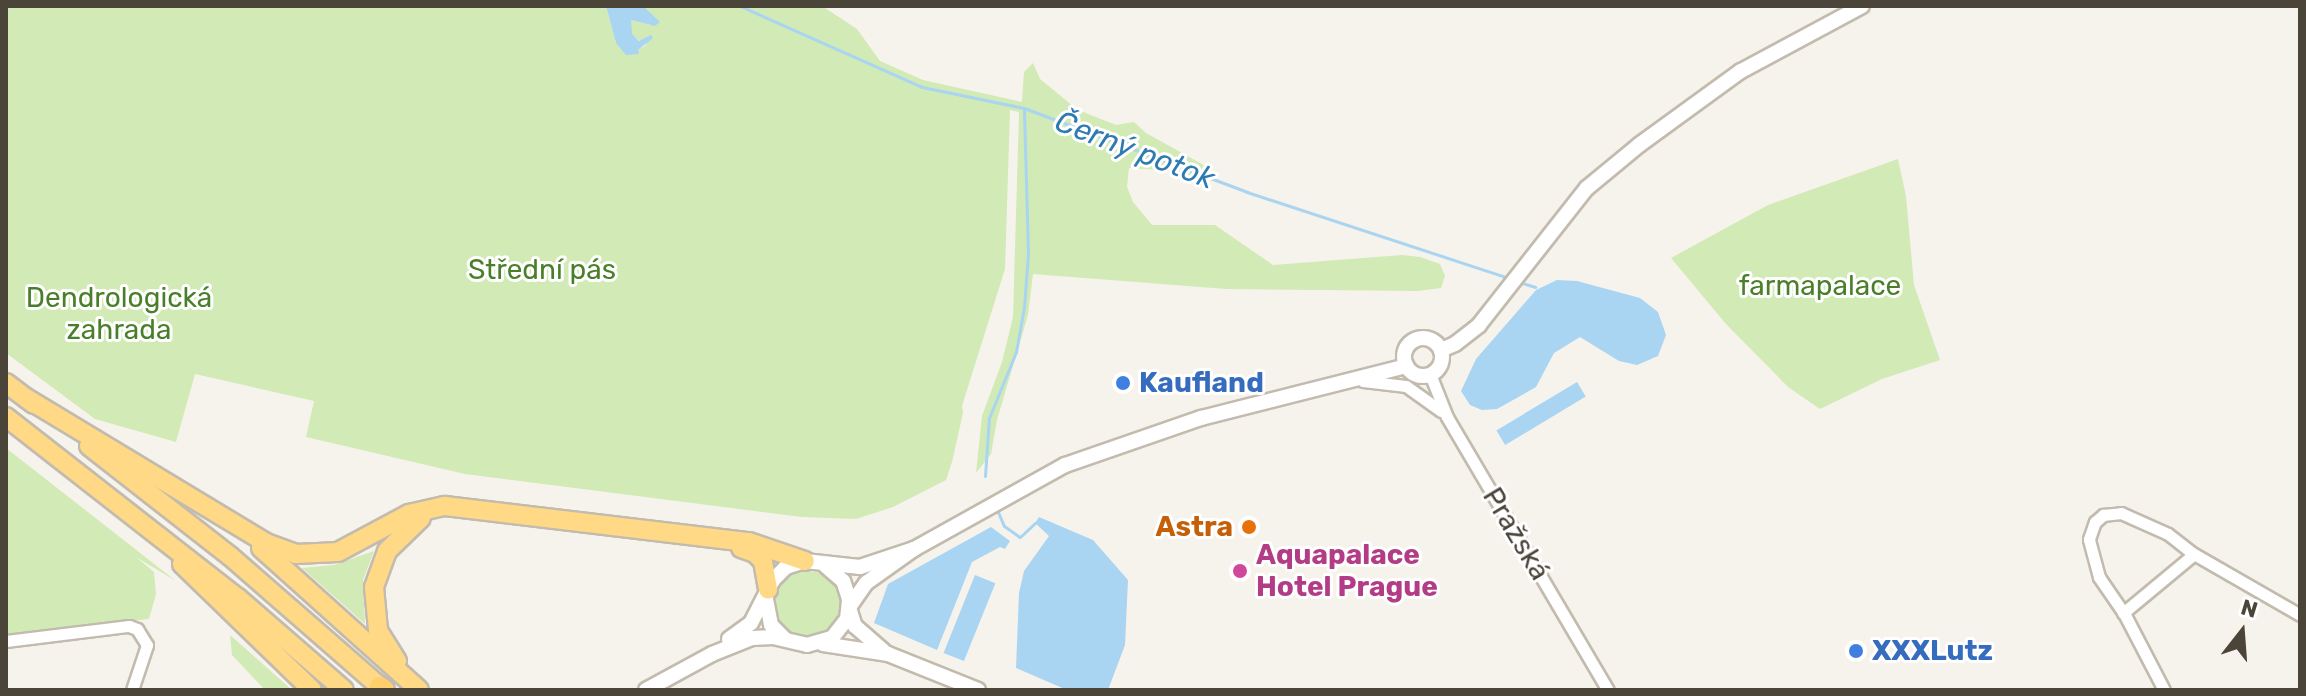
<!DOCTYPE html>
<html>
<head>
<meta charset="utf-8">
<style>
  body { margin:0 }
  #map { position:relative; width:2306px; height:696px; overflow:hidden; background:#f6f3ec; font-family:Rubik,sans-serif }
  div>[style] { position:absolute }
  .green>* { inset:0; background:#d2eab5 }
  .round { border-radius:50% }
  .water>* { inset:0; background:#a9d4f2; transform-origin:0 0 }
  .stream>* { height:3px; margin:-1.5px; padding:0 1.5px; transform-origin:1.5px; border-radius:1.5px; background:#a9d4f2 }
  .roads { filter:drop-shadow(2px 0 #c2bbae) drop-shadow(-2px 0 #c2bbae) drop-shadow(0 2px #c2bbae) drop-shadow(0 -2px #c2bbae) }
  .minor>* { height:11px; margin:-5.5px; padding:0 5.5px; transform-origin:5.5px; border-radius:5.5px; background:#fff }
  .tertiary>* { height:14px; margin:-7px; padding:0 7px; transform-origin:7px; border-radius:7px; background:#fff }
  .tertiary>.ring { margin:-7px; padding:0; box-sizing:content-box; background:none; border:14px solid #fff; border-radius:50% }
  .trunk>* { height:18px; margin:-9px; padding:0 9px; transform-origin:9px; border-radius:9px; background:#ffd985 }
  .motorway>* { height:20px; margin:-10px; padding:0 10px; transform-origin:10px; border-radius:10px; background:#ffcf6e }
  .dots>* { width:22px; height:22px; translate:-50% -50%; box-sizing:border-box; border:4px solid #fff; border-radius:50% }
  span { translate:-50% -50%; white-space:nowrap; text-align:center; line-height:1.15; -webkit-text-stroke:6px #fff; paint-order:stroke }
  .park-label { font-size:28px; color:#4a7f2a }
  .shop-label { font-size:28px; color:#366cbe; font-weight:700 }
  .left { translate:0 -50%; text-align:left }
  .food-label { font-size:28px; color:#c56008; font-weight:700 }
  .right { translate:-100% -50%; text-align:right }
  .street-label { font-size:28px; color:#4b4439 }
  .hotel-label { font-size:28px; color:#b23c85; font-weight:700 }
  .water-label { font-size:30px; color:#2e7ab2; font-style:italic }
  .frame { position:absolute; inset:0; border:8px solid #4b4439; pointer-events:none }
  .north { position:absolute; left:2202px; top:592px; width:80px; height:80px; -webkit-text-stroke:6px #fff; paint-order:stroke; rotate:17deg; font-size:22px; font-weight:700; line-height:32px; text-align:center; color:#4b4439 }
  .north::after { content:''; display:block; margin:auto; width:28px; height:36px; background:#4b4439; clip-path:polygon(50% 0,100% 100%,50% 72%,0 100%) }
</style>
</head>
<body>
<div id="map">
  <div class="green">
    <i style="clip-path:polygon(6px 6px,606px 6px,616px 43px,638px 50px,646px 45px,632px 35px,629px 26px,631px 20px,651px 25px,643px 6px,822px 6px,857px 29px,880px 61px,923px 80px,1022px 102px,1024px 72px,1033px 63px,1040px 79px,1078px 110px,1116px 125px,1134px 122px,1146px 133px,1209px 168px,1200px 180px,1160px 170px,1129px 168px,1127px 187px,1133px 202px,1152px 225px,1215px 225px,1273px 265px,1402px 255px,1420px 257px,1440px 264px,1445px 276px,1441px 288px,1418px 291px,1226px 289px,1033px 274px,1028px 315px,997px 420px,991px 454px,976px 473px,982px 416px,1002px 362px,1013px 317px,1019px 112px,1010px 110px,1005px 269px,962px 406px,963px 413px,952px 462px,946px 480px,893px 507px,856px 519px,802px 517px,465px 474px,306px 437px,314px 401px,195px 374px,176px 442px,95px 419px,6px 353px)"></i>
    <i style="clip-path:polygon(1898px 159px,1906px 196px,1914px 285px,1940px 360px,1882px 379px,1820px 409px,1788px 387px,1726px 324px,1671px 258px,1768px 205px)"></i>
    <i style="clip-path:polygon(6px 448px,176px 581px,136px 557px,154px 572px,156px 594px,149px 619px,6px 634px)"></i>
    <i style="clip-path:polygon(374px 551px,363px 580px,365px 624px,302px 568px,334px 565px)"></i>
    <i class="round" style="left:775px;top:571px;width:66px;height:66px"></i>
    <i style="clip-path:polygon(230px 635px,292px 690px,265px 690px,232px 655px)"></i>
  </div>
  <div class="water">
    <i style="clip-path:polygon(606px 6px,643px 6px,660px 22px,655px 26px,631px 20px,632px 34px,639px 41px,651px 35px,653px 38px,638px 50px,639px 54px,626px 55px,616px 43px)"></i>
    <i style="clip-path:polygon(1557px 280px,1577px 281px,1640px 298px,1658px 312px,1666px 335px,1658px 356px,1637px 365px,1619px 361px,1580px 337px,1554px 353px,1536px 387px,1497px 409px,1482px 410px,1470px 405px,1461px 391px,1476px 359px,1536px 290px)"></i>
    <i style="left:1577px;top:382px;width:17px;height:94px;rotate:59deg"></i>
    <i style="clip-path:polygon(1039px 517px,1093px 540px,1128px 580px,1125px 645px,1108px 690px,1067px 690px,1016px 668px,1019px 593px,1024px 571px,1049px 536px,1035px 523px)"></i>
    <i style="clip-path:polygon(991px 527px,1010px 541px,1005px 549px,1000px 547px,972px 562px,937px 650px,874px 623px,888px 584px)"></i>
    <i style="left:975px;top:575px;width:22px;height:84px;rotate:22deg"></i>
  </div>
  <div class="stream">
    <i style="left:740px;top:6px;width:199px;rotate:24deg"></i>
    <i style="left:922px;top:87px;width:104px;rotate:11.6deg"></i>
    <i style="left:1024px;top:108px;width:238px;rotate:20.6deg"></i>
    <i style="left:1247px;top:192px;width:275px;rotate:18.2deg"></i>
    <i style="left:1519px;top:282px;width:17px;rotate:17deg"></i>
    <i style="left:985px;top:476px;width:58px;rotate:-86.1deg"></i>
    <i style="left:989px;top:418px;width:71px;rotate:-67.8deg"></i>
    <i style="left:1016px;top:352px;width:46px;rotate:-79.9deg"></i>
    <i style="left:1024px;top:307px;width:53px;rotate:-85.7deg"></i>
    <i style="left:1028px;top:254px;width:146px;rotate:-91.6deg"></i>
    <i style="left:998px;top:512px;width:15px;rotate:67deg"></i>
    <i style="left:1004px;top:526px;width:19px;rotate:35deg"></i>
    <i style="left:1020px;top:537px;width:21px;rotate:-43deg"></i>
  </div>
  <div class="roads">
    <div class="minor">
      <i style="left:1430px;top:374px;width:46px;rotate:68.4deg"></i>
      <i style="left:1447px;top:417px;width:317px;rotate:59.5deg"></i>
      <i style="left:1363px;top:381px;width:43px;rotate:6.6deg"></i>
      <i style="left:1406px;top:386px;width:43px;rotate:35.5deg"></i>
      <i style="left:2123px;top:613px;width:92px;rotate:-39.7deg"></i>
      <i style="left:6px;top:641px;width:124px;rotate:-7deg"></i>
      <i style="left:129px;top:626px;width:9px;rotate:21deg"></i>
      <i style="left:137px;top:629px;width:19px;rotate:58deg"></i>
      <i style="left:147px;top:645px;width:47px;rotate:108.4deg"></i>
      <i style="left:2164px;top:690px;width:85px;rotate:-117.5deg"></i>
      <i style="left:2125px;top:615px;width:46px;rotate:-124.4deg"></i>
      <i style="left:2099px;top:577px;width:39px;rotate:-105deg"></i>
      <i style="left:2089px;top:539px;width:18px;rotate:-71deg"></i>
      <i style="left:2095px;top:522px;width:11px;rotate:-41deg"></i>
      <i style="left:2103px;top:515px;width:18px;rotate:-6deg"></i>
      <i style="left:2121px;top:513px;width:51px;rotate:24.1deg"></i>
      <i style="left:2168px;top:534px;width:33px;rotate:38deg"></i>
      <i style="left:2194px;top:554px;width:122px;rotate:29.9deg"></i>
    </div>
    <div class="tertiary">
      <i class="ring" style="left:1404px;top:338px;width:24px;height:24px"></i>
      <i style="left:1441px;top:350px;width:15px;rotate:-23deg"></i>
      <i style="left:1455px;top:344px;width:31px;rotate:-38deg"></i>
      <i style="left:1479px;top:325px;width:174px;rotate:-51.8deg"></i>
      <i style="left:1587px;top:188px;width:67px;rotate:-39.6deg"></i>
      <i style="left:1639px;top:145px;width:126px;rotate:-36deg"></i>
      <i style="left:1741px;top:71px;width:137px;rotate:-28.2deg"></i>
      <i style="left:766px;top:599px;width:26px;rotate:79deg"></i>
      <i style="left:771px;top:625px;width:20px;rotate:45deg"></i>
      <i style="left:850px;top:606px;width:28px;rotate:-55deg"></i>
      <i style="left:866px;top:583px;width:59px;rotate:-35.3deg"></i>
      <i style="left:914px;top:549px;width:173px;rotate:-29.1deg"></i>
      <i style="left:1065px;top:465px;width:144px;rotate:-19.1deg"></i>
      <i style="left:1201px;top:418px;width:212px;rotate:-14.2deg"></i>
      <i style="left:849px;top:608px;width:19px;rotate:72deg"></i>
      <i style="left:855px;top:626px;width:38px;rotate:41deg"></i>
      <i style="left:729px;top:639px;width:27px;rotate:-36deg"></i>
      <i style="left:751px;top:623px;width:48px;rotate:-62.9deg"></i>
      <i style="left:773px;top:580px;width:18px;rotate:-45deg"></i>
      <i style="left:786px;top:567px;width:20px;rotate:-18deg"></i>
      <i style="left:805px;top:561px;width:55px;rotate:6.2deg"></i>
      <i style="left:860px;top:567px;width:57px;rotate:-18.4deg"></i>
      <i style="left:823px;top:644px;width:66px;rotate:8.7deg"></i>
      <i style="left:888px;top:654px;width:97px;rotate:21.8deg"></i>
      <i style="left:646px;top:690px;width:75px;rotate:-28.6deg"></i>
      <i style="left:712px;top:654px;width:43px;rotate:-21.8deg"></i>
      <i style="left:752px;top:638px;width:21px;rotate:-3deg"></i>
      <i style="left:773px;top:637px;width:35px;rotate:13deg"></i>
      <i style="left:807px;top:645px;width:26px;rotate:-16deg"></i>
      <i style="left:832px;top:638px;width:24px;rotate:-52deg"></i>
      <i style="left:847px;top:619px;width:20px;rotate:-84deg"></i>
      <i style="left:849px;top:599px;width:19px;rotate:-108deg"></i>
      <i style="left:843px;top:581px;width:23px;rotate:-139deg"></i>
    </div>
    <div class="trunk">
      <i style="left:6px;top:383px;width:35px;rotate:37deg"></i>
      <i style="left:26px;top:398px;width:280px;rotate:31.1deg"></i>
      <i style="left:266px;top:543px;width:32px;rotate:20deg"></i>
      <i style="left:296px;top:554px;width:42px;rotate:-2.7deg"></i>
      <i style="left:338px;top:552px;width:81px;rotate:-28.2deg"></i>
      <i style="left:409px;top:514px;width:37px;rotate:-13deg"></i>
      <i style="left:445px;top:506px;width:306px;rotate:6.8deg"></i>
      <i style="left:749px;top:542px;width:59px;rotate:18.7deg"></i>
      <i style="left:6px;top:417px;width:294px;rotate:38deg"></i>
      <i style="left:238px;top:598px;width:140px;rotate:41deg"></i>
      <i style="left:89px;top:446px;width:179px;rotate:38deg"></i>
      <i style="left:230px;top:556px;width:199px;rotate:41.1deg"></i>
      <i style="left:261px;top:548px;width:212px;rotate:41.9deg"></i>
      <i style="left:741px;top:548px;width:15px;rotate:20deg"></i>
      <i style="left:755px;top:553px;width:11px;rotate:45deg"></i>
      <i style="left:763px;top:561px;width:29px;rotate:80deg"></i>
      <i style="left:182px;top:564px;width:181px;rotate:44.1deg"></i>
      <i style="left:397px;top:661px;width:36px;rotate:-122deg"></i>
      <i style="left:378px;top:630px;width:43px;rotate:-95.3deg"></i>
      <i style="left:374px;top:587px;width:38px;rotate:-70deg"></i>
      <i style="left:387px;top:551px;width:47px;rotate:-44.1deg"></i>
    </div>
    <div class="motorway">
      <i style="left:380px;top:687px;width:5px;rotate:37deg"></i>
    </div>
  </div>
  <div class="dots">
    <i style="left:1123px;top:383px;background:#3f7fe0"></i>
    <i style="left:1249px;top:527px;background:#e8710a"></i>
    <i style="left:1240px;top:571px;background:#d1479c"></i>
    <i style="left:1856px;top:651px;background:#3f7fe0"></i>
  </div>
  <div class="park-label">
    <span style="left:542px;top:270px">Střední pás</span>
    <span style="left:1820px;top:286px">farmapalace</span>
    <span style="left:119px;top:314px">Dendrologická<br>zahrada</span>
  </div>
  <div class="shop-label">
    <span class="left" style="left:1139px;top:383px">Kaufland</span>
    <span class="left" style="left:1872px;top:651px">XXXLutz</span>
  </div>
  <div class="food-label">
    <span class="right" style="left:1233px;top:527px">Astra</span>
  </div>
  <div class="street-label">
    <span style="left:1516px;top:534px;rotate:59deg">Pražská</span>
  </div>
  <div class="hotel-label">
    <span class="left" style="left:1256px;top:571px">Aquapalace<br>Hotel Prague</span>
  </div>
  <div class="water-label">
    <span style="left:1135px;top:150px;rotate:21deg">Černý potok</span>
  </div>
  <div class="frame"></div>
  <div class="north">N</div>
</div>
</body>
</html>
